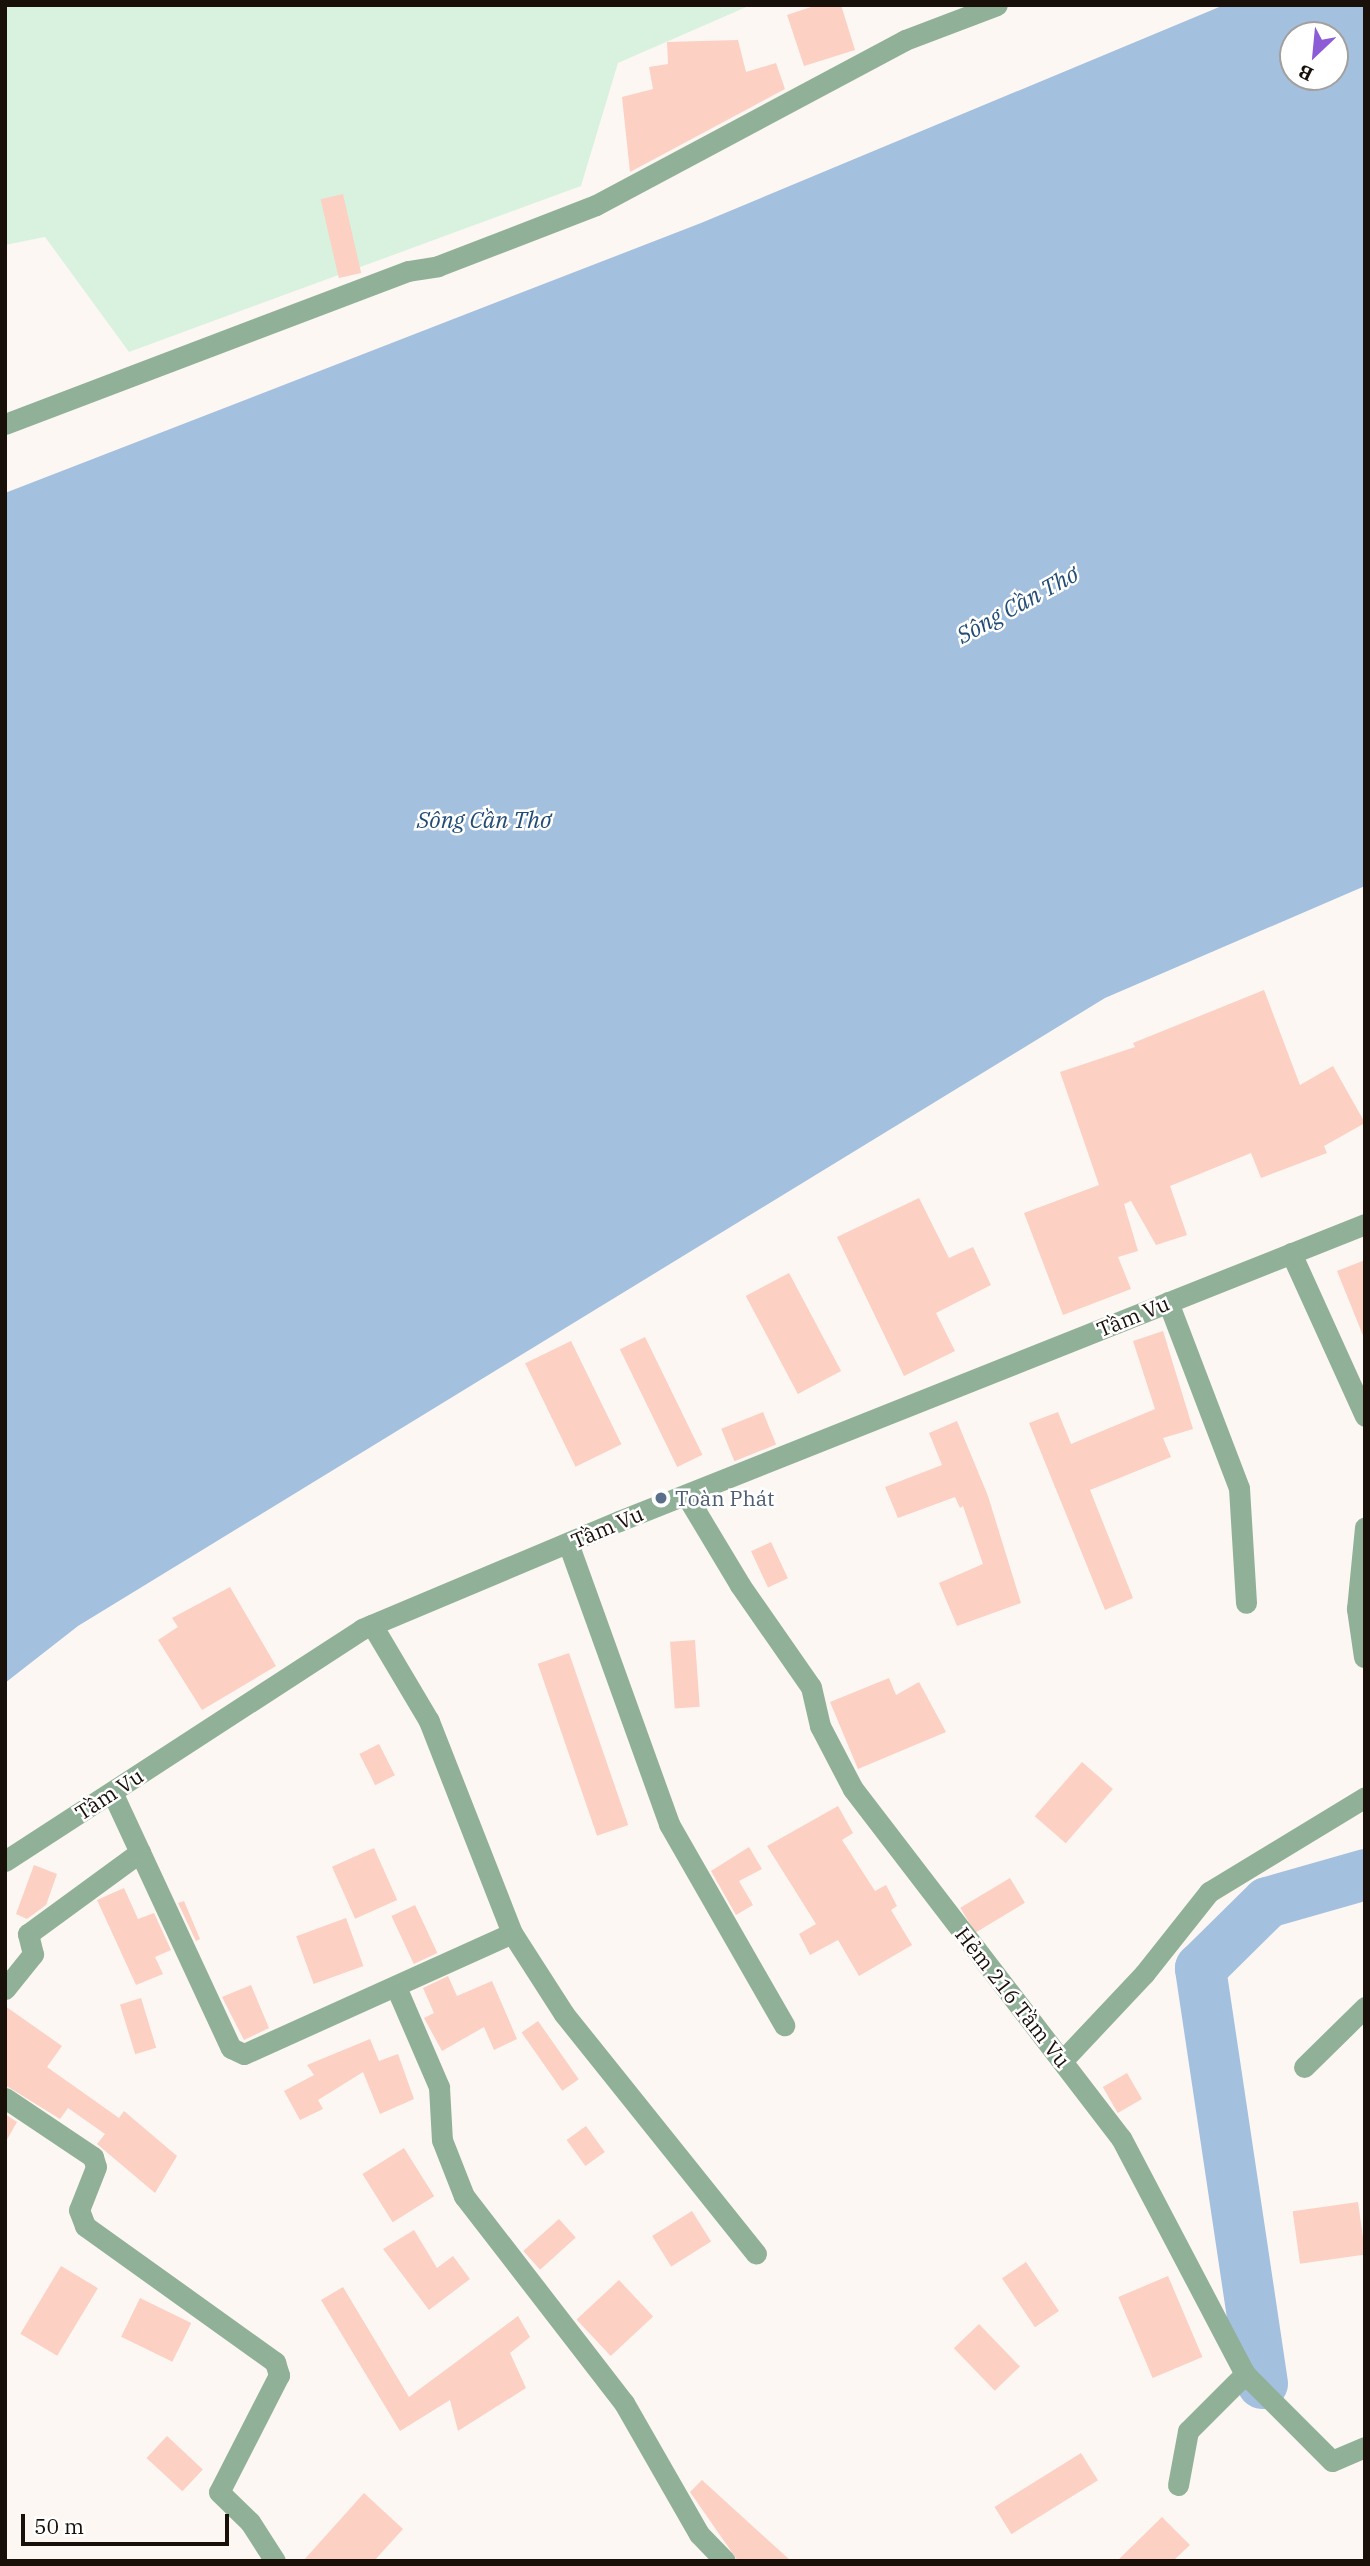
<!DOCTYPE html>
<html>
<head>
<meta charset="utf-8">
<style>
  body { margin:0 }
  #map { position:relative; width:1370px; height:2566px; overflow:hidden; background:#fdf7f3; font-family:"IBM Plex Serif",serif }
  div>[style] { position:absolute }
  .green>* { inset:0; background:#d9f2df }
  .water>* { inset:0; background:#a4c0df }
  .river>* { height:51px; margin:-25.5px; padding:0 25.5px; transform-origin:25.5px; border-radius:25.5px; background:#a4c0df }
  .building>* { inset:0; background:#fcd0c3; transform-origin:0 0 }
  .minor>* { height:21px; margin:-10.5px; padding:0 10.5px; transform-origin:10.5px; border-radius:10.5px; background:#90b198 }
  .tertiary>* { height:21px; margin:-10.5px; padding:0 10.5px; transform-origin:10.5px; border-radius:10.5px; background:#90b198 }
  .dots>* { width:19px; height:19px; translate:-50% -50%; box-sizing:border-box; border:4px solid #fff; border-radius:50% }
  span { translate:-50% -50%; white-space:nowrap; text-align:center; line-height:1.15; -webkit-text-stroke:5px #fff; paint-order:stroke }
  .street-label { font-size:21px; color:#19100a }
  .service-label { font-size:21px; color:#4e5e75 }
  .left { translate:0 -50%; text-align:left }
  .water-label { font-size:23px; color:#224c75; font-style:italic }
  .frame { position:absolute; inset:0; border:7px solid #19100a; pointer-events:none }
  .north { position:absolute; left:1279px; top:21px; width:70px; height:70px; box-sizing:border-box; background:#fff; border:2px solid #a39f9d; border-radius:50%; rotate:206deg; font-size:19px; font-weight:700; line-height:28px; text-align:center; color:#19100a }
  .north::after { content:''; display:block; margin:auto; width:24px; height:32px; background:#8c5cd6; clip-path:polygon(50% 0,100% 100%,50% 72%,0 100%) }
  .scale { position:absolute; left:21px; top:2514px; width:208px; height:32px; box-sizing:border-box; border:4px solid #19100a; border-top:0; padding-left:9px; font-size:21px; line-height:24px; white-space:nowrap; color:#19100a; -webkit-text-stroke:5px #fff; paint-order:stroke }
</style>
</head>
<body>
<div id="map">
  <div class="green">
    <i style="clip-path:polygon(5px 5px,751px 5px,618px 63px,581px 186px,129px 352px,45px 237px,5px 245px)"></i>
  </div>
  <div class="water">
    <i style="clip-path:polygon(evenodd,1224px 5px,1365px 5px,1365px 886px,1105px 998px,78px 1626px,5px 1683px,5px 493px,701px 223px,1224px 5px,1293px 35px,1335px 35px,1335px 77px,1293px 77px,1293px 35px)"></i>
  </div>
  <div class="river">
    <i style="left:1262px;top:2383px;width:420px;rotate:-98.5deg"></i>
    <i style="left:1200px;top:1968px;width:94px;rotate:-44.6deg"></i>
    <i style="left:1267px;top:1902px;width:102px;rotate:-15.9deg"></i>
  </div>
  <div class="building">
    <i style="clip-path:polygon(817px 5px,841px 5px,855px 50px,804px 66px,787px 15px)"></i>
    <i style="clip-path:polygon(738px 40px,746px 72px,776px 63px,785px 89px,630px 172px,622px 97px,653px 89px,649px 67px,668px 64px,667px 42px)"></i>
    <i style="left:343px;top:194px;width:81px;height:23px;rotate:77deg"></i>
    <i style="clip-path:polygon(1264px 990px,1300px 1085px,1333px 1066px,1365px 1123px,1324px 1146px,1327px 1153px,1261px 1178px,1251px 1153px,1170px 1186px,1187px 1235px,1156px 1245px,1131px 1201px,1124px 1204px,1138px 1251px,1118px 1257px,1131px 1289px,1063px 1315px,1024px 1213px,1099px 1185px,1060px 1072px,1135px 1047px,1133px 1043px)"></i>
    <i style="clip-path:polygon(919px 1198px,949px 1258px,973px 1247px,991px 1285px,936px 1313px,955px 1351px,904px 1376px,837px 1237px)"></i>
    <i style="clip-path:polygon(1365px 1260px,1365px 1338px,1364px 1338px,1337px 1271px)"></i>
    <i style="left:789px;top:1273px;width:111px;height:49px;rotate:62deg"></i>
    <i style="clip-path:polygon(1163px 1331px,1193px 1429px,1163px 1438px,1171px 1457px,1090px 1490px,1133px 1598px,1105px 1610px,1029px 1423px,1058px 1412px,1071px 1444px,1155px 1409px,1133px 1341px)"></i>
    <i style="left:645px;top:1337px;width:131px;height:28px;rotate:64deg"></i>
    <i style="left:571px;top:1341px;width:115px;height:51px;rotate:64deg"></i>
    <i style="left:763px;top:1412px;width:35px;height:45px;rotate:68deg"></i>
    <i style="clip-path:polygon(957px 1421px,988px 1496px,1021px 1603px,957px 1626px,939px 1583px,983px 1564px,963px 1506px,960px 1508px,955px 1497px,898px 1518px,885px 1487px,942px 1465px,929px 1433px)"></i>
    <i style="left:771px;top:1542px;width:40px;height:22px;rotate:65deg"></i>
    <i style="clip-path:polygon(230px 1587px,276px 1666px,202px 1710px,158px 1640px,178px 1627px,172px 1618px)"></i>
    <i style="left:695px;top:1640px;width:67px;height:25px;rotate:86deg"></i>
    <i style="left:569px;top:1653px;width:182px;height:33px;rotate:71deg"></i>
    <i style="clip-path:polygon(889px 1678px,896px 1695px,919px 1682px,946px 1732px,858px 1769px,830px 1702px)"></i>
    <i style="left:379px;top:1744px;width:35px;height:22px;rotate:63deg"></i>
    <i style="left:1082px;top:1762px;width:41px;height:72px;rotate:41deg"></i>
    <i style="clip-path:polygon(838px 1806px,853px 1833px,842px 1840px,875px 1891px,886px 1885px,897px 1906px,891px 1910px,912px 1945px,859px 1976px,838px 1940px,810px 1955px,799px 1934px,816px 1924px,767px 1846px)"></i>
    <i style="clip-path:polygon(749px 1847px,762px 1869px,739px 1881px,753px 1905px,736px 1915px,711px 1871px)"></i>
    <i style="left:374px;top:1848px;width:57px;height:46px;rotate:66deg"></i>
    <i style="clip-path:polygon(34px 1865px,57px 1874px,46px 1905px,27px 1919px,16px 1914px)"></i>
    <i style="left:1010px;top:1878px;width:29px;height:58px;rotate:59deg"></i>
    <i style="clip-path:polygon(124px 1888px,138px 1919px,154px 1913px,171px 1950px,155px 1957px,163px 1974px,136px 1985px,97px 1900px)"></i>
    <i style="clip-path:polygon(184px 1901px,200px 1939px,196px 1941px,178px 1903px)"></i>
    <i style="left:415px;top:1905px;width:53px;height:26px;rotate:65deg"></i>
    <i style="left:346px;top:1918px;width:51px;height:53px;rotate:70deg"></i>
    <i style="clip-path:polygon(448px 1976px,457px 1996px,492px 1981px,517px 2039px,494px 2050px,484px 2027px,442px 2051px,424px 2018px,434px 2013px,423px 1988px)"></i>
    <i style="clip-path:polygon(251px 1985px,269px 2028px,244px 2040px,222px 1997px)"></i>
    <i style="left:141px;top:1998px;width:52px;height:22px;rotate:73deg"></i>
    <i style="clip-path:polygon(5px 2006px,62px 2046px,47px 2067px,119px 2118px,124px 2111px,177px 2156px,155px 2193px,97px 2144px,105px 2134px,68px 2108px,60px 2119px,5px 2085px)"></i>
    <i style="left:538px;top:2021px;width:71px;height:20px;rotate:55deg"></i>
    <i style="clip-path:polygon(370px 2039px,379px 2061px,398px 2054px,414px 2099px,380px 2114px,363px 2072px,318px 2100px,323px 2109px,300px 2120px,284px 2091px,314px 2075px,307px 2065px)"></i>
    <i style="left:1127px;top:2073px;width:30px;height:28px;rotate:60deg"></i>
    <i style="clip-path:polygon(5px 2114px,17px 2122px,5px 2143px)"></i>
    <i style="left:586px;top:2126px;width:32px;height:24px;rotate:54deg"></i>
    <i style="left:404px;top:2148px;width:57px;height:49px;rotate:58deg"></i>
    <i style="left:1358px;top:2202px;width:53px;height:66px;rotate:82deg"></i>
    <i style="left:692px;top:2211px;width:36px;height:47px;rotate:58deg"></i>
    <i style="left:559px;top:2219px;width:25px;height:48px;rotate:48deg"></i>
    <i style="clip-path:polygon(414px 2230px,437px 2268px,453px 2256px,470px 2279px,429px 2310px,383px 2249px)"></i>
    <i style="left:1026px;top:2262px;width:59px;height:29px;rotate:56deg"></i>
    <i style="left:61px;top:2266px;width:43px;height:79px;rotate:31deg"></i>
    <i style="left:1168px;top:2276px;width:88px;height:54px;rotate:67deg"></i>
    <i style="left:619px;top:2280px;width:50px;height:58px;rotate:47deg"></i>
    <i style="clip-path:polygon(343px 2287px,409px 2397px,518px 2316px,530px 2337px,510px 2353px,526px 2388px,458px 2431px,450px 2400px,400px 2431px,321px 2300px)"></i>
    <i style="left:140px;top:2298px;width:57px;height:43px;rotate:26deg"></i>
    <i style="left:979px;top:2324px;width:59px;height:35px;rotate:46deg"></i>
    <i style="left:167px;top:2436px;width:49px;height:30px;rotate:43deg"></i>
    <i style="left:1081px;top:2453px;width:32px;height:102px;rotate:58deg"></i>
    <i style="clip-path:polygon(702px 2480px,791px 2561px,738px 2561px,690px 2492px)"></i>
    <i style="clip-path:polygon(364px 2493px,403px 2529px,374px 2561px,303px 2561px)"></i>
    <i style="clip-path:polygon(1162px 2517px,1190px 2545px,1173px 2561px,1117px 2561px)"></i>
  </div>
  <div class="minor">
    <i style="left:5px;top:424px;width:431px;rotate:-20.8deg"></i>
    <i style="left:408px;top:271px;width:30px;rotate:-9deg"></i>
    <i style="left:438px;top:266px;width:169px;rotate:-21.1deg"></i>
    <i style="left:596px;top:205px;width:350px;rotate:-28.1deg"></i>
    <i style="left:905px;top:40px;width:98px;rotate:-20.8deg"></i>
    <i style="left:1291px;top:1253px;width:179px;rotate:65.6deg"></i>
    <i style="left:1168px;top:1302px;width:199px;rotate:69.1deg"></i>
    <i style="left:1239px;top:1488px;width:115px;rotate:86.5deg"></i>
    <i style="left:686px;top:1495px;width:105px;rotate:59deg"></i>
    <i style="left:740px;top:1585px;width:124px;rotate:55.2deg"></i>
    <i style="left:811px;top:1687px;width:40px;rotate:77deg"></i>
    <i style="left:820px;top:1726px;width:71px;rotate:62.4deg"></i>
    <i style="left:853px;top:1789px;width:440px;rotate:52.5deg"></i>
    <i style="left:1121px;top:2138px;width:267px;rotate:62.3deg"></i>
    <i style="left:1245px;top:2374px;width:123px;rotate:45deg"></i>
    <i style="left:1332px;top:2461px;width:36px;rotate:-23deg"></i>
    <i style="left:568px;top:1543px;width:299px;rotate:70.2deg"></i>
    <i style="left:669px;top:1824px;width:232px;rotate:60.2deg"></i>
    <i style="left:1364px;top:1657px;width:49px;rotate:-98.3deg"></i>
    <i style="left:1357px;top:1609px;width:82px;rotate:-84.4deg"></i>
    <i style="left:112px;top:1792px;width:282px;rotate:65.1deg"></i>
    <i style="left:231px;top:2048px;width:14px;rotate:25deg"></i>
    <i style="left:244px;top:2054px;width:294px;rotate:-24.3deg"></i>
    <i style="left:512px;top:1933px;width:228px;rotate:-111.4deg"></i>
    <i style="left:429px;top:1721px;width:112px;rotate:-120.7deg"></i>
    <i style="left:512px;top:1933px;width:96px;rotate:57.3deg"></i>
    <i style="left:564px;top:2014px;width:307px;rotate:51.3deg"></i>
    <i style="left:396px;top:1987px;width:109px;rotate:66.7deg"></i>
    <i style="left:439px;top:2087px;width:53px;rotate:86.8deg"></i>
    <i style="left:442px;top:2140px;width:60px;rotate:68.6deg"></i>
    <i style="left:464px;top:2196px;width:262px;rotate:52.3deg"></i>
    <i style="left:624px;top:2403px;width:151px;rotate:60.2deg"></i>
    <i style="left:699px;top:2534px;width:37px;rotate:46deg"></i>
    <i style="left:5px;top:1989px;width:45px;rotate:-51.3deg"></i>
    <i style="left:33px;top:1954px;width:21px;rotate:-104deg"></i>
    <i style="left:28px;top:1934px;width:139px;rotate:-36.2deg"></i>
    <i style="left:1062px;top:2061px;width:120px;rotate:-46.7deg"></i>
    <i style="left:1144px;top:1974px;width:105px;rotate:-51.6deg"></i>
    <i style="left:1209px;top:1892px;width:183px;rotate:-31.3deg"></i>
    <i style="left:1304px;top:2067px;width:86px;rotate:-44.5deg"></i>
    <i style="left:5px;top:2098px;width:106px;rotate:33.8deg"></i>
    <i style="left:93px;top:2157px;width:10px;rotate:73deg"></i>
    <i style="left:96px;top:2167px;width:46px;rotate:111.6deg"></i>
    <i style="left:79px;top:2210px;width:17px;rotate:69deg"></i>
    <i style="left:85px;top:2226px;width:234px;rotate:35.6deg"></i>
    <i style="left:275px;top:2362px;width:14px;rotate:73deg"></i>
    <i style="left:279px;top:2375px;width:131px;rotate:117.1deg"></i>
    <i style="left:219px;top:2492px;width:43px;rotate:44.1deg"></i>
    <i style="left:250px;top:2522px;width:46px;rotate:57.3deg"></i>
    <i style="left:1178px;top:2485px;width:55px;rotate:-79.5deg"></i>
    <i style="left:1188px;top:2431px;width:81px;rotate:-45deg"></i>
  </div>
  <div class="tertiary">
    <i style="left:5px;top:1861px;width:426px;rotate:-33deg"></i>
    <i style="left:362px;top:1629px;width:279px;rotate:-22.8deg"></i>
    <i style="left:619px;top:1521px;width:803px;rotate:-21.71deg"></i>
  </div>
  <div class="dots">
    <i style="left:661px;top:1498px;background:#5c6f8a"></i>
  </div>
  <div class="street-label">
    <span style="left:1133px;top:1316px;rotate:-22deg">Tầm Vu</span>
    <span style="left:607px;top:1527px;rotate:-23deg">Tầm Vu</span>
    <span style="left:109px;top:1794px;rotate:-33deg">Tầm Vu</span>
    <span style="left:1013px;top:1997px;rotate:52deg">Hẻm 216 Tầm Vu</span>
  </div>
  <div class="service-label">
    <span class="left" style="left:675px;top:1498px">Toàn Phát</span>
  </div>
  <div class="water-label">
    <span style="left:1017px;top:604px;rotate:-29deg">Sông Cần Thơ</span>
    <span style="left:484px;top:819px">Sông Cần Thơ</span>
  </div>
  <div class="frame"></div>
  <div class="north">B</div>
  <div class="scale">50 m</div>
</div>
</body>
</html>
